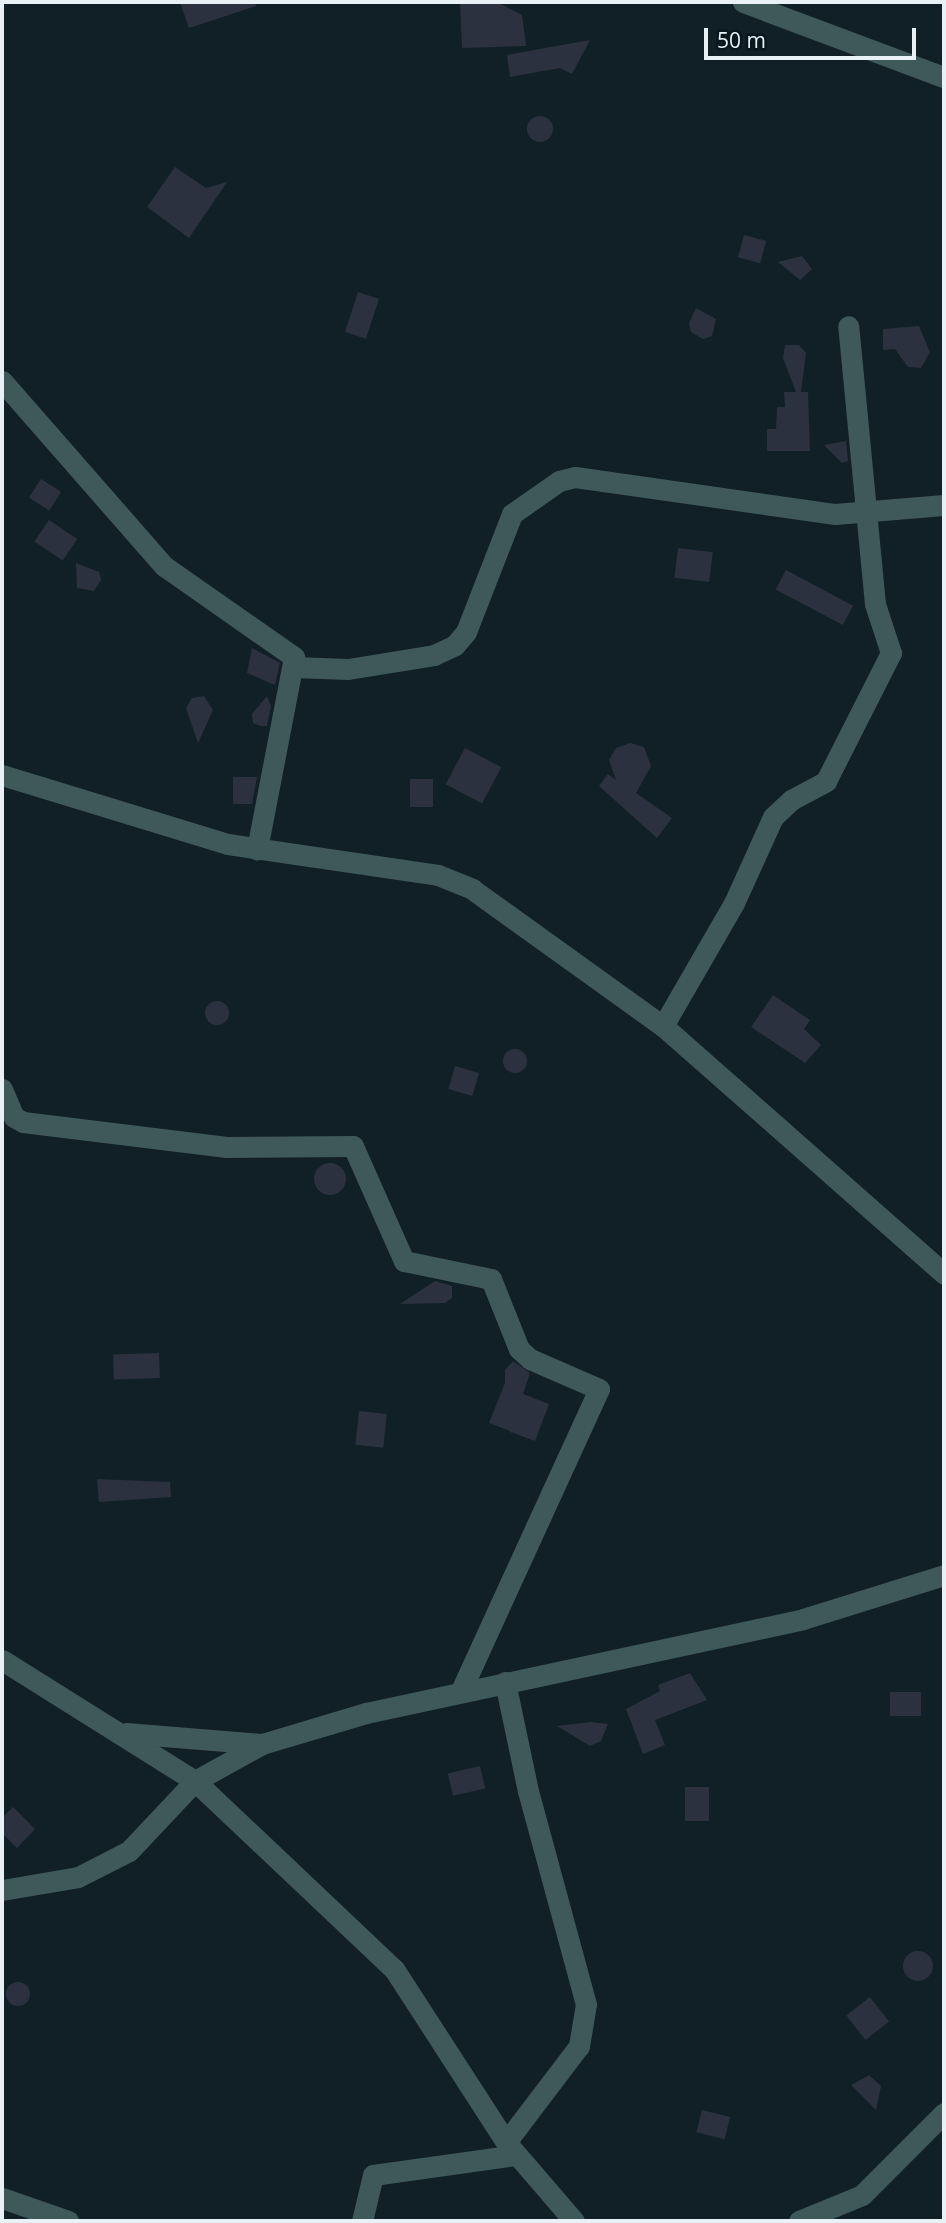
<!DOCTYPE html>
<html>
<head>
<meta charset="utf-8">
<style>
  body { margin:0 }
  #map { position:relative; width:946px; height:2223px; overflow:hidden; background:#112027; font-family:"Open Sans",sans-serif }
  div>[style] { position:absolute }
  .building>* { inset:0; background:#2b313e; transform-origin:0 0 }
  .round { border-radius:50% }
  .street>* { height:21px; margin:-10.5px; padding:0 10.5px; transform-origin:10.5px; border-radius:10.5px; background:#3f5859 }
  span { translate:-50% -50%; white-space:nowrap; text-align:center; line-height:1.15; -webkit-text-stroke:5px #08171e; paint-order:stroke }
  .frame { position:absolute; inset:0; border:4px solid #e7f1f6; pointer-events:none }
  .scale { position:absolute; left:704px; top:28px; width:212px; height:32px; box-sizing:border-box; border:4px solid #e7f1f6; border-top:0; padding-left:9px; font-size:21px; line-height:24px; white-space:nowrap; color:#e7f1f6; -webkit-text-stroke:5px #08171e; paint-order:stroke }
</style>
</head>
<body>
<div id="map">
  <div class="building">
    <i style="clip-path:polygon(180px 2px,255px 2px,256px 6px,189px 28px)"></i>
    <i style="clip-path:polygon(460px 2px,497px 2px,522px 15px,526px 46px,462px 48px)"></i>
    <i style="clip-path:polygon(590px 40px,572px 74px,560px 68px,510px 77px,507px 55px)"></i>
    <i class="round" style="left:527px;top:116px;width:26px;height:26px"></i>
    <i style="clip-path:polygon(175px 167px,206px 188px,227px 182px,189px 238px,147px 207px)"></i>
    <i style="left:744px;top:235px;width:23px;height:23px;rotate:15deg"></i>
    <i style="clip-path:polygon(802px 256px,812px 269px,800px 280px,778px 262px)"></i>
    <i style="left:358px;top:292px;width:22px;height:42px;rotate:18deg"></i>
    <i style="clip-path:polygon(696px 308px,716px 319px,712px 336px,703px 339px,691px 332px,689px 323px)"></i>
    <i style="clip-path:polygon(919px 326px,930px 352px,921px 368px,908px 367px,895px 349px,883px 350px,883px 329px)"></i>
    <i style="clip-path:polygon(785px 345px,799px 345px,806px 353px,801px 392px,808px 392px,810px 451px,767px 451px,767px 429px,776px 429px,777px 407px,785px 407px,784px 392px,796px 392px,783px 358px)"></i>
    <i style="clip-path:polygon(846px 441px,848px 461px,842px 463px,824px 445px)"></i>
    <i style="left:41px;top:479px;width:24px;height:22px;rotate:33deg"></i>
    <i style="left:49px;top:520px;width:34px;height:26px;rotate:34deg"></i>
    <i style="left:678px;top:548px;width:35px;height:30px;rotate:7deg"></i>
    <i style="clip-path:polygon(76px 563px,99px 572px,101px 580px,94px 591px,77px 588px)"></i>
    <i style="left:786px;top:570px;width:76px;height:22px;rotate:28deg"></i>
    <i style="clip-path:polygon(252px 648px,280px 663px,275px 685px,247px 673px)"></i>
    <i style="clip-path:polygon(204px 696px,213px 710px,198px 743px,186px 708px,192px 698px)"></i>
    <i style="clip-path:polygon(267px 696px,271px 706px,267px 726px,261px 726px,253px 723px,252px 714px)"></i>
    <i style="clip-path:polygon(630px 743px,644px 747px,651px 766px,636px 793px,672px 818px,657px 838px,599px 786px,608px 774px,616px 780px,609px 760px,616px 748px)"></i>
    <i style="left:465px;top:748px;width:41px;height:41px;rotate:28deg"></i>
    <i style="clip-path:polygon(233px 777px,257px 777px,252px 804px,233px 804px)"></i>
    <i style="left:433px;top:779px;width:28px;height:23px;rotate:90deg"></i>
    <i style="clip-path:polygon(773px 995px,810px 1020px,804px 1029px,821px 1045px,805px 1063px,751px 1027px)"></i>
    <i class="round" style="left:205px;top:1001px;width:24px;height:24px"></i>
    <i class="round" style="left:503px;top:1049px;width:24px;height:24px"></i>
    <i style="left:455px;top:1066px;width:25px;height:24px;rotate:16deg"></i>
    <i class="round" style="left:314px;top:1163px;width:32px;height:32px"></i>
    <i style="clip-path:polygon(435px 1281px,452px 1286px,452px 1298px,445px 1303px,400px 1304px)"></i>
    <i style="left:159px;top:1353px;width:25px;height:46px;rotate:88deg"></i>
    <i style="clip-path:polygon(513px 1361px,530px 1373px,523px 1394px,549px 1404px,535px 1441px,511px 1432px,510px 1436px,510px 1431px,489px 1423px,505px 1383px,505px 1370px)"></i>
    <i style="left:359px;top:1411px;width:28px;height:34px;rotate:6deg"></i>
    <i style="clip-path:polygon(97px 1479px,170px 1482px,171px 1497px,99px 1502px)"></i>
    <i style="clip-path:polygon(690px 1673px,707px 1700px,655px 1720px,665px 1745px,643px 1754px,626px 1709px,660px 1691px,658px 1685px)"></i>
    <i style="left:890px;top:1692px;width:31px;height:24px"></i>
    <i style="clip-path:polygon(591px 1722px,608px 1724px,601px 1741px,590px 1746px,557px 1726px)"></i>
    <i style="left:480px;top:1766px;width:23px;height:33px;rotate:77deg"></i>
    <i style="left:685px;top:1787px;width:24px;height:34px"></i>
    <i style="clip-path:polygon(13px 1807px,35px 1829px,17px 1848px,2px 1833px,2px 1818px)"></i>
    <i class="round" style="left:903px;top:1951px;width:30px;height:30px"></i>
    <i class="round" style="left:6px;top:1982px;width:24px;height:24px"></i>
    <i style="left:870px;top:1997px;width:31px;height:30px;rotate:52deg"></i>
    <i style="clip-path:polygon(869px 2075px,881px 2086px,876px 2110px,851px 2085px)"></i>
    <i style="left:702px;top:2110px;width:29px;height:23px;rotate:14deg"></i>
  </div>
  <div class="street">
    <i style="left:743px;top:2px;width:215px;rotate:20.5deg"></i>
    <i style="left:2px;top:381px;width:246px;rotate:48.8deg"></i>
    <i style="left:164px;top:566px;width:159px;rotate:35deg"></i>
    <i style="left:294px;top:657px;width:196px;rotate:100.9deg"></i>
    <i style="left:294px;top:667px;width:54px;rotate:2.1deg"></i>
    <i style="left:348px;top:669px;width:87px;rotate:-9.2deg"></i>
    <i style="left:434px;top:655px;width:23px;rotate:-25deg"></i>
    <i style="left:455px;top:645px;width:17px;rotate:-50deg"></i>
    <i style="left:466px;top:632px;width:127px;rotate:-68.7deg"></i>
    <i style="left:512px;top:514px;width:57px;rotate:-35.1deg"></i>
    <i style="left:559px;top:481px;width:16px;rotate:-14deg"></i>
    <i style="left:575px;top:477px;width:263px;rotate:8.1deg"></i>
    <i style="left:835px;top:514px;width:109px;rotate:-4.7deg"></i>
    <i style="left:2px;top:775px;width:236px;rotate:17deg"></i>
    <i style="left:228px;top:844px;width:212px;rotate:8.4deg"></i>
    <i style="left:438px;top:875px;width:37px;rotate:22deg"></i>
    <i style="left:472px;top:889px;width:235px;rotate:35.7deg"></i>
    <i style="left:663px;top:1026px;width:375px;rotate:41.4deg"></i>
    <i style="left:663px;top:1026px;width:142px;rotate:-60deg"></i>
    <i style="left:734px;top:903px;width:94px;rotate:-65.6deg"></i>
    <i style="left:773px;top:817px;width:25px;rotate:-43deg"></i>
    <i style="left:791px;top:800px;width:40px;rotate:-28deg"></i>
    <i style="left:826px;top:781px;width:144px;rotate:-63.1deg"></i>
    <i style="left:891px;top:653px;width:52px;rotate:-108.1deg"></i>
    <i style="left:875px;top:604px;width:279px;rotate:-95.5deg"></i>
    <i style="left:2px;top:1089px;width:30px;rotate:67deg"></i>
    <i style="left:14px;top:1117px;width:10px;rotate:29deg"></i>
    <i style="left:23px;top:1122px;width:205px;rotate:7deg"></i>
    <i style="left:226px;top:1147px;width:127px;rotate:-0.5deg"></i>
    <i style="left:353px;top:1146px;width:126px;rotate:66.1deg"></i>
    <i style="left:404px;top:1261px;width:89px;rotate:11.7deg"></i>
    <i style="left:491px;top:1279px;width:75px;rotate:68.2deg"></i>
    <i style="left:519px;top:1349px;width:15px;rotate:42deg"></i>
    <i style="left:530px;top:1359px;width:75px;rotate:23.5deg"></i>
    <i style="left:599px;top:1389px;width:333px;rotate:114.6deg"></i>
    <i style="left:2px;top:1660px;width:228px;rotate:32.1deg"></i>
    <i style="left:195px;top:1781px;width:274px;rotate:43.4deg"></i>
    <i style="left:394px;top:1969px;width:206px;rotate:57.1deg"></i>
    <i style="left:506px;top:2142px;width:104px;rotate:49.3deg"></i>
    <i style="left:505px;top:1682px;width:111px;rotate:78.1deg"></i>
    <i style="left:528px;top:1791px;width:221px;rotate:74.8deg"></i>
    <i style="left:586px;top:2004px;width:43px;rotate:99.5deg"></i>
    <i style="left:579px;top:2046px;width:121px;rotate:127.2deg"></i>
    <i style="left:126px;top:1733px;width:136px;rotate:4.6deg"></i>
    <i style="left:2px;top:1890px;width:77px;rotate:-9.7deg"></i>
    <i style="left:78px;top:1877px;width:57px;rotate:-27deg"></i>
    <i style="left:129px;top:1851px;width:96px;rotate:-46.7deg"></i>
    <i style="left:195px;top:1781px;width:77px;rotate:-28.9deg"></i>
    <i style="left:262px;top:1744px;width:109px;rotate:-16.6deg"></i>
    <i style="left:366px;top:1713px;width:447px;rotate:-12.1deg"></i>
    <i style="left:803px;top:1619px;width:148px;rotate:-17.3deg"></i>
    <i style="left:2px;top:2198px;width:70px;rotate:19.2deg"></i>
    <i style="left:362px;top:2221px;width:47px;rotate:-76.6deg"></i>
    <i style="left:373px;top:2175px;width:144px;rotate:-8deg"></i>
    <i style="left:799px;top:2221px;width:68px;rotate:-22.4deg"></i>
    <i style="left:862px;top:2195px;width:116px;rotate:-45deg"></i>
  </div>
  <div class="frame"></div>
  <div class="scale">50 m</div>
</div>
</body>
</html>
